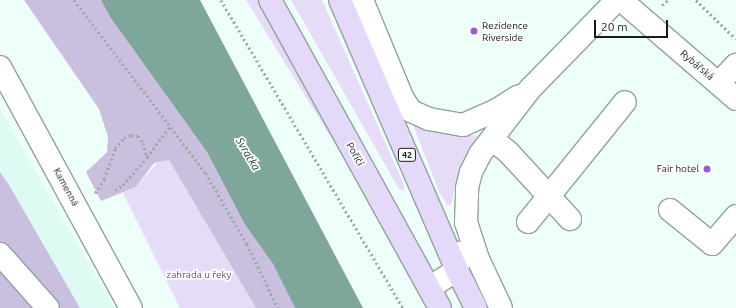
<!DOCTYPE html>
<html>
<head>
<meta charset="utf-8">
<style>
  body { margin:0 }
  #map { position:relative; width:736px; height:308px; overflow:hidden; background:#eefffa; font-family:Ubuntu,sans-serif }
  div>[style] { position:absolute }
  .built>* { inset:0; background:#ddfbf2 }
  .green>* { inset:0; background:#e6dcf8 }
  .forest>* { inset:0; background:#cbbfe0 }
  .water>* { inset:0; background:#7ea69b }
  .path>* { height:2.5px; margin-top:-1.25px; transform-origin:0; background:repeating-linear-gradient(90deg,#9ba9a5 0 2px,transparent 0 5px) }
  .roads { filter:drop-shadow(1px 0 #90a39d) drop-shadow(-1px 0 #90a39d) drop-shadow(0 1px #90a39d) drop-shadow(0 -1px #90a39d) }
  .minor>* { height:22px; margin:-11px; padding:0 11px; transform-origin:11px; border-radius:11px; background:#fff }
  .major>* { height:22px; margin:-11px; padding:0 11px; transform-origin:11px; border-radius:11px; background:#e5d9f9 }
  .dots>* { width:11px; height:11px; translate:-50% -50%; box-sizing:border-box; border:2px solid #fff; border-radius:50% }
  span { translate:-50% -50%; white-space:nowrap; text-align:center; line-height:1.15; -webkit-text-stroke:3.5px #fff; paint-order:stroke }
  .shield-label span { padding:1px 3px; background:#fff; border:1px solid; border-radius:3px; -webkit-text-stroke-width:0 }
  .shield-label { font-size:9px; color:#151d1b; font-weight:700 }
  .poi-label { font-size:10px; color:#151d1b }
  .left { translate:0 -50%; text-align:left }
  .right { translate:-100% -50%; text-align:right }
  .street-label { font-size:10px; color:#151d1b }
  .park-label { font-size:10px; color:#5f4c7a }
  .water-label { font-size:11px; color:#113830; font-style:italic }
  .scale { position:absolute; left:594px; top:20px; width:74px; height:18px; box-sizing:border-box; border:2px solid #151d1b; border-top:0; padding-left:5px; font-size:12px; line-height:14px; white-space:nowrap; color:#151d1b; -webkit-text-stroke:3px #fff; paint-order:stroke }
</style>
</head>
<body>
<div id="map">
  <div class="built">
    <i style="clip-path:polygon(0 109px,114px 308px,80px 308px,0 172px)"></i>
  </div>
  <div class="green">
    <i style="clip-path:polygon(246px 0,258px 0,385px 225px)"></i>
    <i style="clip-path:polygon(291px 0,322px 0,404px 185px,404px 191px,399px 189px)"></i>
    <i style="clip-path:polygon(413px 125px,429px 131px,478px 136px,460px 168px,451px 205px,447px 205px,438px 189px)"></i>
    <i style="clip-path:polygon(169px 160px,256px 308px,180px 308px,123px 193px,136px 187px,158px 162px)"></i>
  </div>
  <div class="forest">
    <i style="clip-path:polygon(24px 0,101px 0,110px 17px,207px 152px,244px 223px,273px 264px,295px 308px,256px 308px,169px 160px,154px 163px,136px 187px,101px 201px,86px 172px,107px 152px,108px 137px,99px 109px)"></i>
    <i style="clip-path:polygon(0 172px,9px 185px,80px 308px,0 308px)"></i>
  </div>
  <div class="water">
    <i style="clip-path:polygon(101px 0,200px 0,363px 308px,295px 308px,273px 264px,244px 223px,207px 152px,110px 17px)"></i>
  </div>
  <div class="path">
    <i style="left:74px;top:0;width:218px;rotate:52.7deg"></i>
    <i style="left:206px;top:173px;width:82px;rotate:60deg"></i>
    <i style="left:247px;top:244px;width:71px;rotate:64.2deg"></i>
    <i style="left:221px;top:0;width:358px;rotate:59.4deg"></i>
    <i style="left:696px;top:0;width:56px;rotate:44.3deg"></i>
    <i style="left:662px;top:5px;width:8px;rotate:-40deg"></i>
    <i style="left:115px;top:190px;width:9px;rotate:-32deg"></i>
    <i style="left:123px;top:185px;width:37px;rotate:-49deg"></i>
    <i style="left:95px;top:193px;width:17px;rotate:-57deg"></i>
    <i style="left:104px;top:179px;width:33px;rotate:-70deg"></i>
    <i style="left:115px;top:148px;width:13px;rotate:-48deg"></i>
    <i style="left:124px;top:138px;width:8px;rotate:-23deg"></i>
    <i style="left:131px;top:135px;width:7px;rotate:8deg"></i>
    <i style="left:138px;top:136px;width:9px;rotate:54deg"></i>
    <i style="left:143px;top:143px;width:15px;rotate:74deg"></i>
    <i style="left:147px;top:157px;width:38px;rotate:-53deg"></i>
  </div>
  <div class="roads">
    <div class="minor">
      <i style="left:362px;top:0;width:107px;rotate:67.5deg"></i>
      <i style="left:403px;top:99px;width:14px;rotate:56deg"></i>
      <i style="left:411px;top:111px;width:20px;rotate:24deg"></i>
      <i style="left:429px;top:119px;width:35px;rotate:10deg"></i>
      <i style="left:463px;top:125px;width:35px;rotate:-24deg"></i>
      <i style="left:495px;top:111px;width:28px;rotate:-32deg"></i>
      <i style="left:621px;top:0;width:152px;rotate:40.7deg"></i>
      <i style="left:0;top:67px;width:274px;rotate:61.5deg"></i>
      <i style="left:719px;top:83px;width:25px;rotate:-47deg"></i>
      <i style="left:492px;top:139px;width:22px;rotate:39deg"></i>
      <i style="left:509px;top:153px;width:90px;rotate:47.3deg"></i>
      <i style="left:670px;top:210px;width:54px;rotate:39deg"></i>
      <i style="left:712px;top:244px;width:37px;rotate:-49deg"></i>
      <i style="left:528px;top:222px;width:154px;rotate:-51.1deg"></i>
      <i style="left:0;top:254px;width:72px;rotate:48.4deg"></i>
      <i style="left:429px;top:288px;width:33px;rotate:-33deg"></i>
      <i style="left:457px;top:270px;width:18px;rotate:-77deg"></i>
      <i style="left:501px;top:308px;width:54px;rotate:-115.1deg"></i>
      <i style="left:478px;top:259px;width:38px;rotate:-108deg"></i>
      <i style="left:466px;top:223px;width:35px;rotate:-88deg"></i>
      <i style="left:467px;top:188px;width:16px;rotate:-76deg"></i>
      <i style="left:471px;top:172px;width:20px;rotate:-63deg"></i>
      <i style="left:480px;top:154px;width:82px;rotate:-52.4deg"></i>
      <i style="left:530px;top:89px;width:124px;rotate:-45.7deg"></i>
    </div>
    <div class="major">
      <i style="left:270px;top:0;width:352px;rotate:61.1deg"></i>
      <i style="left:340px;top:0;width:294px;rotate:66.6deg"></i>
      <i style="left:457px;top:270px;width:42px;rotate:63.4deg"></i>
    </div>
  </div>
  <div class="dots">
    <i style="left:474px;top:31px;background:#945dd5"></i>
    <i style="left:707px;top:169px;background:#945dd5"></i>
  </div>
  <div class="shield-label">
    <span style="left:407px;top:155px">42</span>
  </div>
  <div class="poi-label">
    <span class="left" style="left:482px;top:31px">Rezidence<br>Riverside</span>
    <span class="right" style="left:699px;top:169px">Fair hotel</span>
  </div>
  <div class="street-label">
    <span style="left:697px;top:65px;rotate:40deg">Rybářská</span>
    <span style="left:355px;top:154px;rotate:61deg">Poříčí</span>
    <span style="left:66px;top:187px;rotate:61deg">Kamenná</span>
  </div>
  <div class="park-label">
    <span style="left:199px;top:275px">zahrada u řeky</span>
  </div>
  <div class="water-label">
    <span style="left:248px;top:154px;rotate:59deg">Svratka</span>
  </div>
  <div class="scale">20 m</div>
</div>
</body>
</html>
